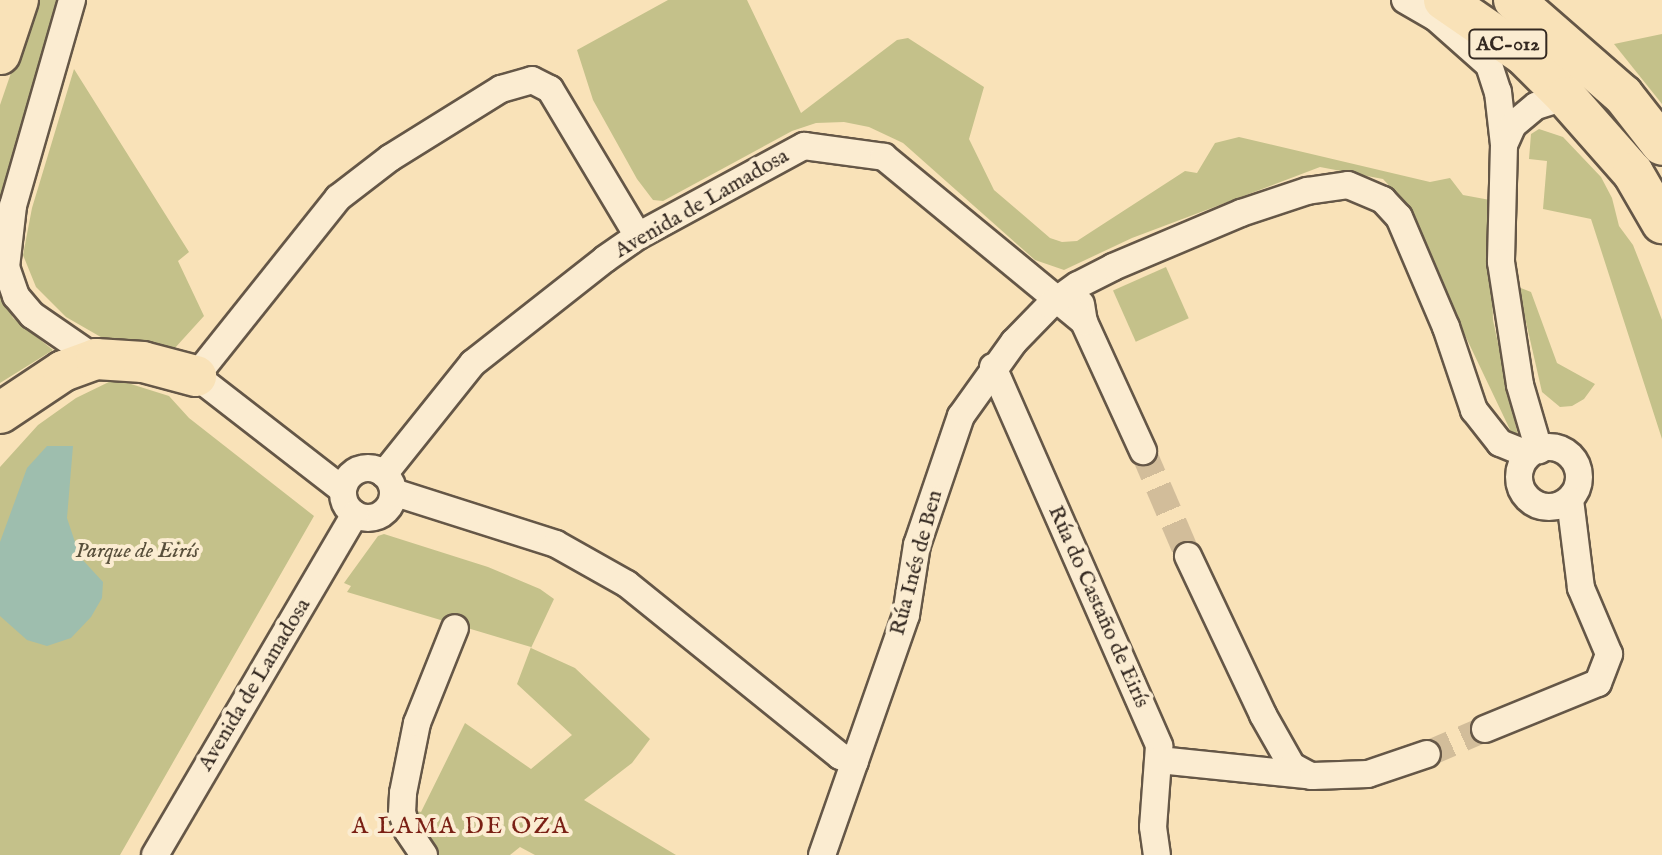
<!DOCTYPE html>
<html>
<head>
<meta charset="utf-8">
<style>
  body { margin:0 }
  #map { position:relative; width:1662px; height:855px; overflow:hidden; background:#f9e2b8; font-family:"IM FELL English",serif }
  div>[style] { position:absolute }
  .green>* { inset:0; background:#c4c18a; transform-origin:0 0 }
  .water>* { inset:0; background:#9ebeae }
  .minor-tunnel>* { height:26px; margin-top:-13px; transform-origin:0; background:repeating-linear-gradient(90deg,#d2bd9a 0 26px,transparent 0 39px) }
  .roads { filter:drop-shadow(2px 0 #655747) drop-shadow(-2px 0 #655747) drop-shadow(0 2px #655747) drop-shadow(0 -2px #655747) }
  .minor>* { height:26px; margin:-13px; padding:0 13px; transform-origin:13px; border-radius:13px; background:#fbecd1 }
  .minor>.ring { margin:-13px; padding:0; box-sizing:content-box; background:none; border:26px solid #fbecd1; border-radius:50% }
  .primary>* { height:40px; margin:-20px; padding:0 20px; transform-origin:20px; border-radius:20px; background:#f9e2b8 }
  span { translate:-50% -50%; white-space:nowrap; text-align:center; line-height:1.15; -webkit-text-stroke:8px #fbecd1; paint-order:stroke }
  .shield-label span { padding:2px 6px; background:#fbecd1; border:2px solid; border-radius:6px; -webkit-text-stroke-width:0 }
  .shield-label { font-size:20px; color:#342921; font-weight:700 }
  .street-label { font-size:22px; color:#342921 }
  .park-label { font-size:22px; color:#584f3b; font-style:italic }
  .neighbourhood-label { font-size:24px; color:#7a1f14; letter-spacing:2px }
</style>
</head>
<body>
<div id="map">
  <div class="green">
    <i style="clip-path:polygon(36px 0,64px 0,0 222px,0 105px)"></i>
    <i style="clip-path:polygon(668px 0,747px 0,801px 113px,897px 40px,908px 38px,984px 87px,969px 139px,994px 190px,1050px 238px,1062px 242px,1077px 241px,1185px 171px,1197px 173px,1215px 143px,1239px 137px,1430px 182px,1450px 178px,1463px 195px,1490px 200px,1493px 320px,1518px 436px,1513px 436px,1462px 329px,1410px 208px,1383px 179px,1320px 167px,1132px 238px,1064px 270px,1035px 260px,903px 143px,869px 127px,844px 122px,816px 123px,792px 131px,663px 201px,653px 200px,637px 179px,593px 100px,577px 50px)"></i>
    <i style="clip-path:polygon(1662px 34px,1662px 104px,1614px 44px)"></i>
    <i style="clip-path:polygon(74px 69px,189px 252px,178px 261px,204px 316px,174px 349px,106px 340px,66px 317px,36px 287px,23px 255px,32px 208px)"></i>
    <i style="clip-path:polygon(1539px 129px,1563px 137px,1601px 177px,1612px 198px,1619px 226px,1633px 245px,1650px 288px,1662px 320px,1662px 439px,1591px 219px,1543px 209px,1547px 161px,1529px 159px,1531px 134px)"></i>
    <i style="left:1166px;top:267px;width:56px;height:58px;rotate:66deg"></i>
    <i style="clip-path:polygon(1518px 287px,1531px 292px,1557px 363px,1595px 384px,1584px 399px,1572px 406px,1560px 407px,1542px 392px)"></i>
    <i style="clip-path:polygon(0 288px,13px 318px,53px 350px,0 383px)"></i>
    <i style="clip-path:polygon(115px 379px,169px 396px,189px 418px,314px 516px,120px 855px,0 855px,0 467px,38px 425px,76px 398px)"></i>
    <i style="clip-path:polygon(384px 534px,488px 567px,540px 589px,554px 599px,531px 648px,575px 668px,650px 739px,632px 763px,584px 800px,676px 855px,535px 855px,520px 847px,510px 855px,433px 855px,405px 808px,421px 812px,465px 723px,531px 769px,572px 735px,517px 684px,531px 647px,347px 592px,351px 586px,344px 583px,378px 536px)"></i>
  </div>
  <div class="water">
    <i style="clip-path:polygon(47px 446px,73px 446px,67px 518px,80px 557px,103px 582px,102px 598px,91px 617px,71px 638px,47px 646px,27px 640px,0 616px,0 542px,27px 468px)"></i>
  </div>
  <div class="minor-tunnel">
    <i style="left:1143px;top:451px;width:114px;rotate:66.8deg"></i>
    <i style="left:1427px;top:754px;width:63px;rotate:-23.3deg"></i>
  </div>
  <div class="roads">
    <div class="minor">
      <i style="left:72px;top:0;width:214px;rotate:106deg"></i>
      <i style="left:13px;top:206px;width:61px;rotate:96.5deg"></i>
      <i style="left:6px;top:267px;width:31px;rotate:71deg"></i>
      <i style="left:16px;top:296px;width:25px;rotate:50deg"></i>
      <i style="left:32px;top:315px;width:78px;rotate:34.5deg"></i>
      <i style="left:1405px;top:0;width:34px;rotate:30deg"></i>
      <i style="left:1435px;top:17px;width:72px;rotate:41.6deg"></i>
      <i style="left:1489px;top:65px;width:28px;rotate:72deg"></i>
      <i style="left:1498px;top:92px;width:53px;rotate:83.5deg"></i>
      <i style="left:1504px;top:145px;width:117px;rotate:91.5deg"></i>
      <i style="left:1501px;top:262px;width:124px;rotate:81.2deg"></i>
      <i style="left:1520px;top:385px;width:68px;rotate:73.7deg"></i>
      <i style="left:1504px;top:145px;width:22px;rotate:-66deg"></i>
      <i style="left:1513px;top:125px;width:30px;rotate:-40deg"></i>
      <i style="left:1536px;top:106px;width:31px;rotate:-17deg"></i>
      <i style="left:1081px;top:304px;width:18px;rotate:81deg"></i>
      <i style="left:1084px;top:322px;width:142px;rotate:65.4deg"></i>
      <i style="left:993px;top:367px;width:414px;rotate:66.3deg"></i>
      <i style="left:1159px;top:746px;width:81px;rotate:94.2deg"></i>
      <i style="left:1153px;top:827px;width:28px;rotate:82deg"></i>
      <i class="ring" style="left:1519px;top:447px;width:34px;height:34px"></i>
      <i class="ring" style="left:343px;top:468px;width:24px;height:24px"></i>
      <i style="left:384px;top:474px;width:142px;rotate:-51.3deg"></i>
      <i style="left:473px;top:363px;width:168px;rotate:-38.2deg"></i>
      <i style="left:605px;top:259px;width:40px;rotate:-34.9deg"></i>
      <i style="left:638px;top:236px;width:189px;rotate:-28.5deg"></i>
      <i style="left:804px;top:146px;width:81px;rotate:7.8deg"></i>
      <i style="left:884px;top:157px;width:259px;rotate:39.5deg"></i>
      <i style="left:343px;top:490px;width:186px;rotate:-142.2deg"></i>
      <i style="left:196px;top:376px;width:228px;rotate:-51.4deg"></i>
      <i style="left:338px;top:198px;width:66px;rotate:-37.6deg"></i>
      <i style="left:390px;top:158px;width:131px;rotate:-31.9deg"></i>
      <i style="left:501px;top:89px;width:32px;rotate:-16deg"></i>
      <i style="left:532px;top:80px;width:20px;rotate:27deg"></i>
      <i style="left:550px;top:89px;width:171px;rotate:59.1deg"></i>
      <i style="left:393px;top:492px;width:171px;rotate:17.7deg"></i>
      <i style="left:556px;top:544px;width:81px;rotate:29.4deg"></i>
      <i style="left:627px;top:584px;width:274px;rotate:38.9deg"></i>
      <i style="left:840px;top:756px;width:16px;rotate:22deg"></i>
      <i style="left:1188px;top:556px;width:176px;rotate:64.7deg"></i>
      <i style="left:1263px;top:715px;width:59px;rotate:60.4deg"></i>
      <i style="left:1292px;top:766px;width:21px;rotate:28deg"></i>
      <i style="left:1485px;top:729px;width:122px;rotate:-22.2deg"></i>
      <i style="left:1598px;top:683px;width:31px;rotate:-69deg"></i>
      <i style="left:1609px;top:654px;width:72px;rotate:-113deg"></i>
      <i style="left:1581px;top:588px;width:89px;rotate:-97.1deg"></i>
      <i style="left:1159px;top:760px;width:155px;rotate:5.9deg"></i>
      <i style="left:1313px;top:776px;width:55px;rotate:-2.1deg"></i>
      <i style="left:1368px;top:774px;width:62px;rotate:-18.7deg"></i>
      <i style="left:155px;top:855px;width:395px;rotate:-59.6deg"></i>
      <i style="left:424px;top:855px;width:29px;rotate:-124deg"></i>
      <i style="left:408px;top:831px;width:19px;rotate:-108deg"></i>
      <i style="left:402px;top:813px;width:20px;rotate:-87deg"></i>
      <i style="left:403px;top:793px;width:71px;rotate:-78.7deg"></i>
      <i style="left:417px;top:723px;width:102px;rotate:-68.2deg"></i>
      <i style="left:822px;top:855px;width:254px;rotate:-70.7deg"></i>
      <i style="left:906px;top:615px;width:71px;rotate:-81.1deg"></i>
      <i style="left:917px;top:545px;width:136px;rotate:-71.2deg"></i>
      <i style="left:961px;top:416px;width:91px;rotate:-54.4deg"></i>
      <i style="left:1014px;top:342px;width:52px;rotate:-45.8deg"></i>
      <i style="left:1050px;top:305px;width:34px;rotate:-36deg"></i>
      <i style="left:1078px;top:285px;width:39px;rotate:-27deg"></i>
      <i style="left:1113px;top:267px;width:139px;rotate:-22.9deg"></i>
      <i style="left:1241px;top:213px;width:70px;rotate:-18.4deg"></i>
      <i style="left:1307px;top:191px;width:41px;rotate:-8.3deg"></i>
      <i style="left:1348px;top:185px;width:38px;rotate:23deg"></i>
      <i style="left:1383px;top:200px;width:23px;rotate:47deg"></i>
      <i style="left:1399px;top:217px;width:120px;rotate:66.9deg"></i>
      <i style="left:1446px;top:327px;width:88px;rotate:71.4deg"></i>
      <i style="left:1474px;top:410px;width:42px;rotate:51.8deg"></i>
      <i style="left:1500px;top:443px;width:31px;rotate:22deg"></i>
    </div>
    <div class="primary">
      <i style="left:1444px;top:0;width:97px;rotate:34.5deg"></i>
      <i style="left:1524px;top:55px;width:59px;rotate:45deg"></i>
      <i style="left:1566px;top:97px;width:101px;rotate:48.6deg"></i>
      <i style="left:1633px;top:173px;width:58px;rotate:59.9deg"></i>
      <i style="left:1514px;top:0;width:145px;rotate:41.1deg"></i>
      <i style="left:1623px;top:95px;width:63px;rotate:52deg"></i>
      <i style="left:0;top:54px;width:57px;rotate:-71.6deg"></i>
      <i style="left:0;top:413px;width:76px;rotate:-33.7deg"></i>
      <i style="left:63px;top:371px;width:35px;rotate:-20deg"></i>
      <i style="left:96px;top:359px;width:47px;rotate:3.7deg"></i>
      <i style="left:143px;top:362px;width:55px;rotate:14.8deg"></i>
    </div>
  </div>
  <div class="shield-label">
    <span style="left:1508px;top:44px">AC-012</span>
  </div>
  <div class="street-label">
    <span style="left:702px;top:204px;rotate:-30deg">Avenida de Lamadosa</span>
    <span style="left:917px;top:563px;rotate:-75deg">Rúa Inés de Ben</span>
    <span style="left:1098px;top:607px;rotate:66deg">Rúa do Castaño de Eirís</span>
    <span style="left:255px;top:685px;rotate:-59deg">Avenida de Lamadosa</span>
  </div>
  <div class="park-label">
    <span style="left:137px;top:552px">Parque de Eirís</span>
  </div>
  <div class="neighbourhood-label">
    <span style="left:461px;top:827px">A LAMA DE OZA</span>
  </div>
</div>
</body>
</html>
